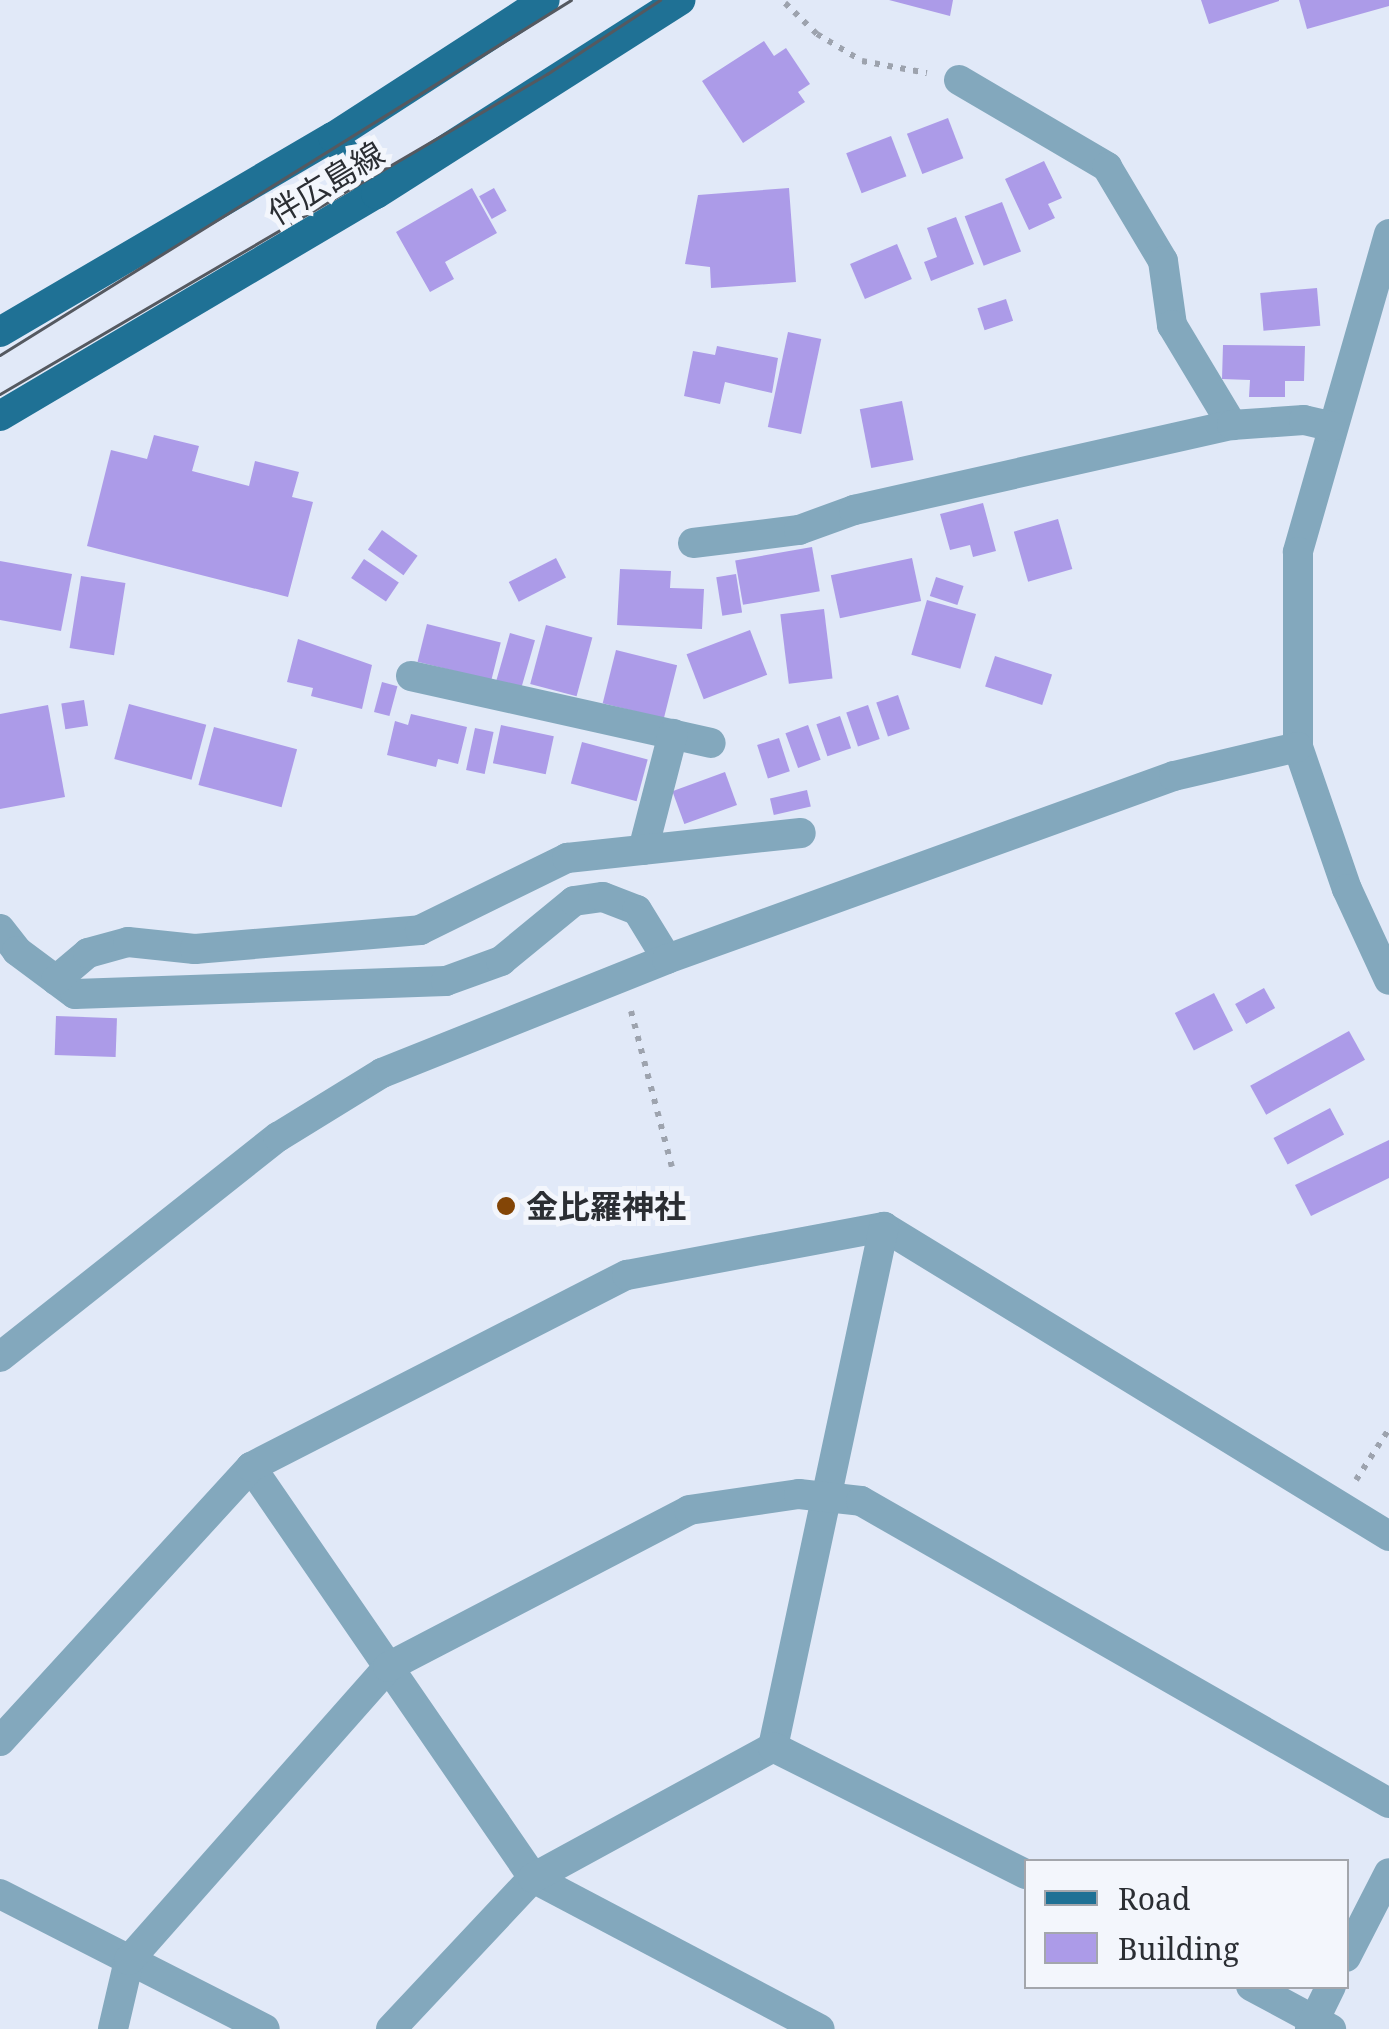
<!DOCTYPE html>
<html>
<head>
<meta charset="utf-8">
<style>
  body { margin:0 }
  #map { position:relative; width:1389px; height:2029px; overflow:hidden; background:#e1e9f8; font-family:"Noto Serif","Noto Sans JP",serif }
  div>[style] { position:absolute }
  .building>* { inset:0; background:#ac9be8; transform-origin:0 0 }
  .path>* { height:6px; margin-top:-3px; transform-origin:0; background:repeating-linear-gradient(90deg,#9da3ae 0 5px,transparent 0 13px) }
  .minor>* { height:30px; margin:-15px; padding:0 15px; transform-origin:15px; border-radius:15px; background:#83a8bd }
  .major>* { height:30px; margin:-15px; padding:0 15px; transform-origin:15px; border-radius:15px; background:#1f7195 }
  .tram>* { height:2.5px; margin:-1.25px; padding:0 1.25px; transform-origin:1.25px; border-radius:1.25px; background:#555960 }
  .dots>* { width:28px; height:28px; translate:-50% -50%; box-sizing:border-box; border:5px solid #f3f6fc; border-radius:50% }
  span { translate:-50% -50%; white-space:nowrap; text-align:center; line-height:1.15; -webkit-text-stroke:10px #f3f6fc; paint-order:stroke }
  .street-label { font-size:32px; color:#2b2e33 }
  .poi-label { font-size:32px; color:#2b2e33; font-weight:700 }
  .left { translate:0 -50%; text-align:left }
  .legend { position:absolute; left:1024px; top:1859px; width:325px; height:130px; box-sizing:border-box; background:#f3f6fc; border:2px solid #a3a6ac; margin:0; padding:12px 18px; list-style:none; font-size:30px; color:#2b2e33 }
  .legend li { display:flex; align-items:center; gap:20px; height:50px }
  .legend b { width:50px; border:2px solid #a3a6ac }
</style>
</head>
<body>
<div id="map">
  <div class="building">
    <i style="clip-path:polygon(889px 0,953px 0,950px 16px)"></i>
    <i style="clip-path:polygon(1201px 0,1279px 0,1279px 1px,1209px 24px)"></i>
    <i style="clip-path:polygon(1299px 0,1389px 0,1389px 6px,1307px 29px)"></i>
    <i style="clip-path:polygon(764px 41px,774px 56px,786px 48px,810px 84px,798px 92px,805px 102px,743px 143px,702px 81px)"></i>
    <i style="left:948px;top:118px;width:43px;height:44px;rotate:69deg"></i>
    <i style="left:891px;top:136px;width:43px;height:48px;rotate:69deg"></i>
    <i style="clip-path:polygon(1044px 161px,1062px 198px,1048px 204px,1055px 218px,1029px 230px,1005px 179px)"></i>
    <i style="clip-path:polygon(472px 188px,497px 233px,445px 262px,454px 279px,430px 292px,396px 232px)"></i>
    <i style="left:494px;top:188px;width:26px;height:17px;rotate:61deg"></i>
    <i style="clip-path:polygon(789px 188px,796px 282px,711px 288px,710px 267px,685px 264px,698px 195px)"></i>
    <i style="left:1002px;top:202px;width:53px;height:40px;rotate:69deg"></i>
    <i style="clip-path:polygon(956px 217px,974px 264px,931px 281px,924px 262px,937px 257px,927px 228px)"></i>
    <i style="left:897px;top:244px;width:38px;height:51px;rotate:67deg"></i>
    <i style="left:1317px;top:288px;width:38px;height:57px;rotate:85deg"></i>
    <i style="left:1006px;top:299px;width:23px;height:30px;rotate:72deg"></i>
    <i style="left:788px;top:332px;width:34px;height:97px;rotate:12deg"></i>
    <i style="clip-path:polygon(1223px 345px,1305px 346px,1304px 381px,1285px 381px,1285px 397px,1249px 397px,1250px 380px,1222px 379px)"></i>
    <i style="clip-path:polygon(717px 346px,778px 358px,772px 393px,725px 382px,720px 404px,684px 396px,693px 351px,715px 355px)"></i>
    <i style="left:902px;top:401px;width:60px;height:43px;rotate:79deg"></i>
    <i style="clip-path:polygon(154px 435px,199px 446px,192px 471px,249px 486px,255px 461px,299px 472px,292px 497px,313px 502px,288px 597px,87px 546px,111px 450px,147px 459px)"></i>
    <i style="clip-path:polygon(983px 503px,996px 551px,973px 557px,970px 545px,950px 550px,940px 514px)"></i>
    <i style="left:1058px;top:519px;width:52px;height:46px;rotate:74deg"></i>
    <i style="left:382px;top:530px;width:44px;height:24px;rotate:36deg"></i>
    <i style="left:812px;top:547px;width:45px;height:78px;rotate:80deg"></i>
    <i style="left:556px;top:558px;width:22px;height:53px;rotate:63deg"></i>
    <i style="left:912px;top:558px;width:44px;height:83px;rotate:78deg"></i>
    <i style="left:364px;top:559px;width:42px;height:23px;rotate:34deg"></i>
    <i style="clip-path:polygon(0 561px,72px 574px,61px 631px,0 620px)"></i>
    <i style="clip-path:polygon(620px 569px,671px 571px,670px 588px,704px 589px,702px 629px,617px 625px)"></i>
    <i style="left:736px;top:574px;width:39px;height:20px;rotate:81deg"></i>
    <i style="left:81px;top:576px;width:45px;height:73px;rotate:9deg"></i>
    <i style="left:936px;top:577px;width:29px;height:20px;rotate:18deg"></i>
    <i style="left:927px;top:600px;width:51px;height:57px;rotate:16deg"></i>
    <i style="left:824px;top:609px;width:70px;height:44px;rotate:83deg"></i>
    <i style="left:427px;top:624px;width:76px;height:39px;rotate:14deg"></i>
    <i style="left:546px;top:625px;width:48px;height:61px;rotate:15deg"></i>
    <i style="left:750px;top:630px;width:48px;height:68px;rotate:69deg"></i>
    <i style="left:510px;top:633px;width:26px;height:50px;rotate:16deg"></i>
    <i style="clip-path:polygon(298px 639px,372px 665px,362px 709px,311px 696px,313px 688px,287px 682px)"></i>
    <i style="left:616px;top:650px;width:63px;height:55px;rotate:14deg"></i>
    <i style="left:995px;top:656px;width:60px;height:32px;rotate:18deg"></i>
    <i style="left:382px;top:682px;width:16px;height:31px;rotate:15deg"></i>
    <i style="left:898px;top:695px;width:36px;height:23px;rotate:71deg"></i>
    <i style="left:84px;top:700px;width:26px;height:23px;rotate:81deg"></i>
    <i style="left:129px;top:704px;width:80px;height:57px;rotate:15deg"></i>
    <i style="clip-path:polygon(48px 705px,65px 797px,0 809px,0 714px)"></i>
    <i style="left:868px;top:705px;width:36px;height:23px;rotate:71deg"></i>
    <i style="clip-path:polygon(411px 714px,467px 727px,458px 764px,438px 759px,436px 767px,387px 755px,395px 721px,408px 725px)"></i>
    <i style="left:840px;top:716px;width:34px;height:25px;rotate:71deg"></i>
    <i style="left:501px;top:725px;width:54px;height:39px;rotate:12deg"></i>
    <i style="left:808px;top:725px;width:37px;height:24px;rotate:70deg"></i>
    <i style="left:214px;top:727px;width:86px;height:60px;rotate:15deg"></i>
    <i style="left:475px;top:728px;width:19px;height:43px;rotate:12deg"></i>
    <i style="left:779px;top:738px;width:35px;height:23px;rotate:72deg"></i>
    <i style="left:582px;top:742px;width:68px;height:43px;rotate:15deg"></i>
    <i style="left:725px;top:772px;width:35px;height:56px;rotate:70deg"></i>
    <i style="left:807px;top:790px;width:17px;height:38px;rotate:77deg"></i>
    <i style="left:1264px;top:988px;width:23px;height:33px;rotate:61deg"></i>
    <i style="left:1214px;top:993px;width:42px;height:44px;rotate:63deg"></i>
    <i style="left:56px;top:1016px;width:61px;height:39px;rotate:2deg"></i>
    <i style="left:1349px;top:1031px;width:33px;height:113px;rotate:61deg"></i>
    <i style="left:1330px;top:1108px;width:30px;height:64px;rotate:62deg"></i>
    <i style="clip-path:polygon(1389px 1140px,1389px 1178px,1311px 1216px,1295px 1185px)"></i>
  </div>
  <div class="path">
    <i style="left:785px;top:3px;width:45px;rotate:44.1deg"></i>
    <i style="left:817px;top:34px;width:52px;rotate:31deg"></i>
    <i style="left:862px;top:61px;width:66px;rotate:10.5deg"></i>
    <i style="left:631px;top:1011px;width:161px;rotate:75.3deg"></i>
    <i style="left:1356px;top:1480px;width:61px;rotate:-57.1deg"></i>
  </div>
  <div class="minor">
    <i style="left:959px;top:80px;width:172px;rotate:30.4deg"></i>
    <i style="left:1107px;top:167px;width:109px;rotate:59.2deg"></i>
    <i style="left:1163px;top:261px;width:65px;rotate:82deg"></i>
    <i style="left:1172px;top:325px;width:117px;rotate:59deg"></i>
    <i style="left:1389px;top:234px;width:331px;rotate:106deg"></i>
    <i style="left:1298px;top:552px;width:195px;rotate:90deg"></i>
    <i style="left:1298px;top:747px;width:150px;rotate:71deg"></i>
    <i style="left:1347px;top:889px;width:100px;rotate:65.2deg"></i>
    <i style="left:693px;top:543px;width:107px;rotate:-7deg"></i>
    <i style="left:799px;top:530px;width:59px;rotate:-20deg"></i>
    <i style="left:854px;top:510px;width:387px;rotate:-12.7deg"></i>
    <i style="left:1232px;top:425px;width:72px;rotate:-4deg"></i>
    <i style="left:1304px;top:420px;width:28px;rotate:13deg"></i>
    <i style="left:411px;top:676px;width:307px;rotate:12.6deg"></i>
    <i style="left:643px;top:850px;width:120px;rotate:-75.5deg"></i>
    <i style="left:0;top:929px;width:28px;rotate:52deg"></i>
    <i style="left:17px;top:951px;width:72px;rotate:36.6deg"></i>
    <i style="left:75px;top:994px;width:371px;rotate:-2deg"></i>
    <i style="left:446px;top:981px;width:59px;rotate:-20deg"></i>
    <i style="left:501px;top:961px;width:94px;rotate:-39.4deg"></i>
    <i style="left:574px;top:901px;width:29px;rotate:-8deg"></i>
    <i style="left:603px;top:897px;width:36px;rotate:21deg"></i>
    <i style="left:637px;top:910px;width:57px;rotate:58.5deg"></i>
    <i style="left:56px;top:980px;width:42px;rotate:-40.2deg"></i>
    <i style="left:88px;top:953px;width:41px;rotate:-15.4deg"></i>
    <i style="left:128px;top:942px;width:67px;rotate:6deg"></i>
    <i style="left:195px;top:949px;width:226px;rotate:-4.8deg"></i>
    <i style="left:420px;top:930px;width:164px;rotate:-26.1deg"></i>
    <i style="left:567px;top:858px;width:235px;rotate:-6.1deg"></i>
    <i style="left:0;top:1357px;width:355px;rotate:-38.4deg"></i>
    <i style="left:278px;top:1137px;width:122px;rotate:-31.6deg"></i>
    <i style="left:382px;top:1073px;width:307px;rotate:-21.8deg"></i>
    <i style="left:667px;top:959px;width:539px;rotate:-19.85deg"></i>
    <i style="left:1174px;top:776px;width:127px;rotate:-13.2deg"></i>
    <i style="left:251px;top:1467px;width:498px;rotate:55.5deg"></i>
    <i style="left:533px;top:1878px;width:324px;rotate:27.8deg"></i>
    <i style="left:0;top:1741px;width:372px;rotate:-47.5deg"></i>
    <i style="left:251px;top:1467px;width:422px;rotate:-27.1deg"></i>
    <i style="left:627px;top:1275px;width:261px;rotate:-10.6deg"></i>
    <i style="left:884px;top:1227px;width:592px;rotate:31.46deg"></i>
    <i style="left:773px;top:1747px;width:532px;rotate:-77.95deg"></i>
    <i style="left:0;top:1894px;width:297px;rotate:27deg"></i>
    <i style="left:1346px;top:1957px;width:94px;rotate:-62.9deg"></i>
    <i style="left:1251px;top:1986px;width:91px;rotate:28.3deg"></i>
    <i style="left:113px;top:2029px;width:71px;rotate:-76.9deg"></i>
    <i style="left:129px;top:1960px;width:391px;rotate:-48.5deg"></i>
    <i style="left:388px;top:1667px;width:339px;rotate:-27.5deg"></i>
    <i style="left:689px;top:1510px;width:111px;rotate:-8.3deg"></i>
    <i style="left:799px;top:1494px;width:62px;rotate:6.4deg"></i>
    <i style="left:861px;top:1501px;width:608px;rotate:29.77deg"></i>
    <i style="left:391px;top:2029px;width:207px;rotate:-46.8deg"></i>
    <i style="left:533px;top:1878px;width:273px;rotate:-28.6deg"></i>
    <i style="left:773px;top:1747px;width:283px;rotate:26.7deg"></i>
    <i style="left:1310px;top:2029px;width:48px;rotate:-64deg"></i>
  </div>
  <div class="major">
    <i style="left:333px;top:137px;width:71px;rotate:53deg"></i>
    <i style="left:0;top:332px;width:386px;rotate:-30.4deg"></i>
    <i style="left:333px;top:137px;width:252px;rotate:-32.9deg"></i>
    <i style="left:0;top:416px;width:437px;rotate:-30.6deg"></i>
    <i style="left:376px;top:194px;width:361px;rotate:-32.5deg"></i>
  </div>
  <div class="tram">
    <i style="left:0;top:355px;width:672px;rotate:-31.87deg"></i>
    <i style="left:0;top:394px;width:634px;rotate:-30.33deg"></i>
    <i style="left:547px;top:74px;width:135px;rotate:-33.2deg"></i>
  </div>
  <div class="dots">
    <i style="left:506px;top:1206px;background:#834506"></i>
  </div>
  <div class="street-label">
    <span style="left:326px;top:183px;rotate:-31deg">伴広島線</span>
  </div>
  <div class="poi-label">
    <span class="left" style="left:526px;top:1206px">金比羅神社</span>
  </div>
  <ul class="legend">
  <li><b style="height:12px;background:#1f7195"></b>Road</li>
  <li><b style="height:28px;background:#ac9be8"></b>Building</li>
  </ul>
</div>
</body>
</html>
